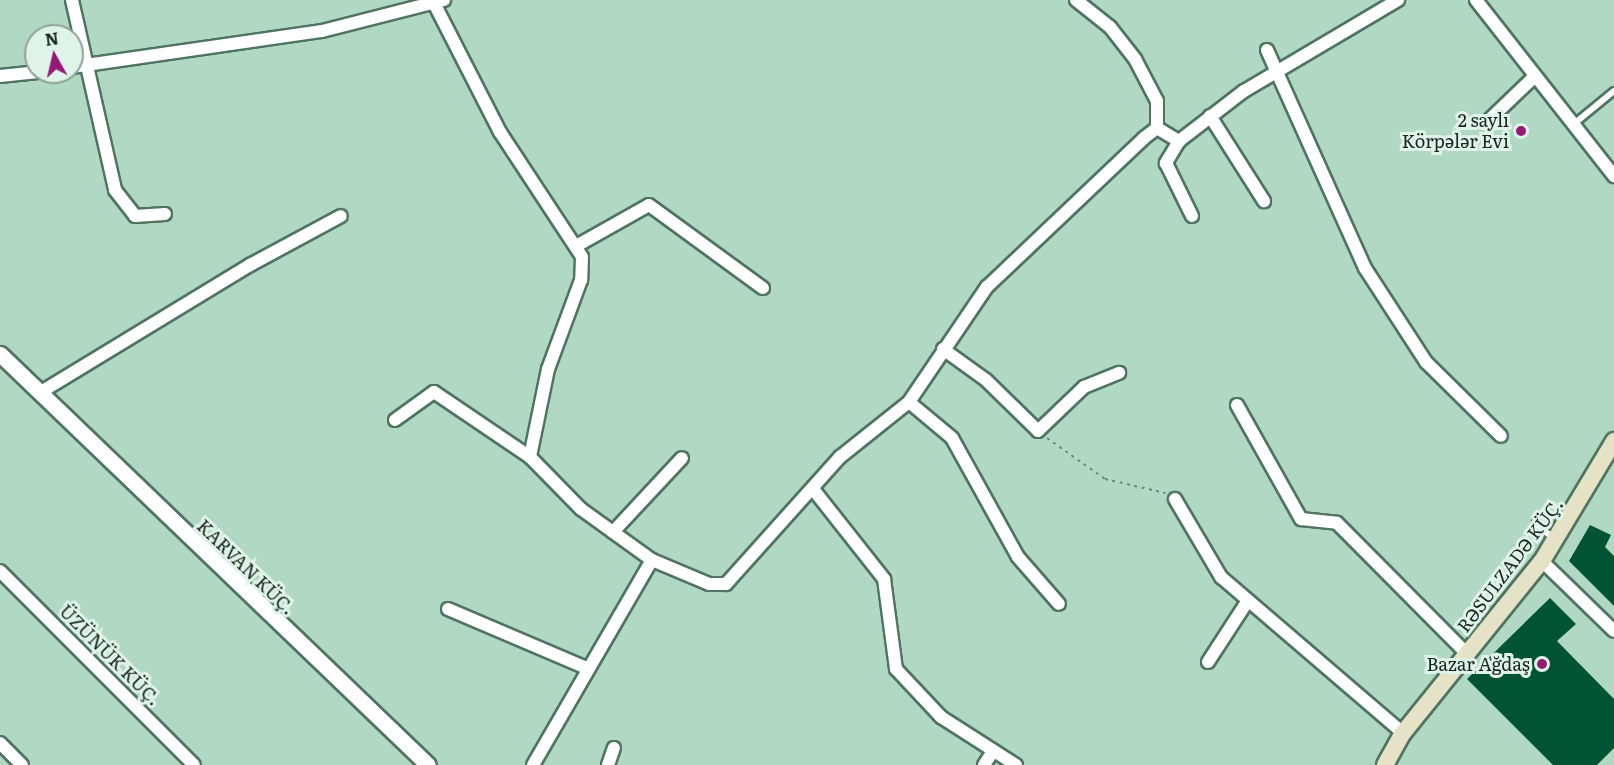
<!DOCTYPE html>
<html>
<head>
<meta charset="utf-8">
<style>
  body { margin:0 }
  #map { position:relative; width:1614px; height:765px; overflow:hidden; background:#b0d8c2; font-family:Literata,serif }
  div>[style] { position:absolute }
  .building>* { inset:0; background:#015335 }
  .path>* { height:2px; margin-top:-1px; transform-origin:0; background:repeating-linear-gradient(90deg,#6c8979 0 3px,transparent 0 7.5px) }
  .roads { filter:drop-shadow(2px 0 #4f7461) drop-shadow(-2px 0 #4f7461) drop-shadow(0 2px #4f7461) drop-shadow(0 -2px #4f7461) }
  .service>* { height:6px; margin:-3px; padding:0 3px; transform-origin:3px; border-radius:3px; background:#fff }
  .minor>* { height:12px; margin:-6px; padding:0 6px; transform-origin:6px; border-radius:6px; background:#fff }
  .tertiary>* { height:15px; margin:-7.5px; padding:0 7.5px; transform-origin:7.5px; border-radius:7.5px; background:#fff }
  .secondary>* { height:16px; margin:-8px; padding:0 8px; transform-origin:8px; border-radius:8px; background:#e6e2c5 }
  .dots>* { width:16px; height:16px; translate:-50% -50%; box-sizing:border-box; border:3px solid #dff3e8; border-radius:50% }
  span { translate:-50% -50%; white-space:nowrap; text-align:center; line-height:1.15; -webkit-text-stroke:6px #dff3e8; paint-order:stroke }
  .poi-label { font-size:18px; color:#182820 }
  .right { translate:-100% -50%; text-align:right }
  .street-label { font-size:18px; color:#182820 }
  .north { position:absolute; left:24px; top:24px; width:60px; height:60px; box-sizing:border-box; background:#dff3e8; border:2px solid #8fa298; border-radius:50%; rotate:352deg; font-size:16px; font-weight:700; line-height:24px; text-align:center; color:#182820 }
  .north::after { content:''; display:block; margin:auto; width:21px; height:27px; background:#941a76; clip-path:polygon(50% 0,100% 100%,50% 72%,0 100%) }
</style>
</head>
<body>
<div id="map">
  <div class="building">
    <i style="clip-path:polygon(1590px 525px,1611px 535px,1605px 547px,1614px 556px,1614px 606px,1569px 561px)"></i>
    <i style="clip-path:polygon(1550px 598px,1576px 624px,1557px 641px,1614px 699px,1614px 748px,1597px 765px,1553px 765px,1467px 679px)"></i>
  </div>
  <div class="path">
    <i style="left:1047px;top:438px;width:71px;rotate:35.3deg"></i>
    <i style="left:1105px;top:479px;width:62px;rotate:13.1deg"></i>
  </div>
  <div class="roads">
    <div class="service">
      <i style="left:1575px;top:123px;width:50px;rotate:-39.4deg"></i>
      <i style="left:1536px;top:523px;width:24px;rotate:42deg"></i>
    </div>
    <div class="minor">
      <i style="left:72px;top:0;width:195px;rotate:77.2deg"></i>
      <i style="left:115px;top:190px;width:33px;rotate:52deg"></i>
      <i style="left:135px;top:216px;width:30px;rotate:-4deg"></i>
      <i style="left:1076px;top:0;width:43px;rotate:38.5deg"></i>
      <i style="left:1110px;top:27px;width:41px;rotate:52deg"></i>
      <i style="left:1135px;top:59px;width:47px;rotate:62.4deg"></i>
      <i style="left:1157px;top:101px;width:27px;rotate:90deg"></i>
      <i style="left:1476px;top:0;width:224px;rotate:51.9deg"></i>
      <i style="left:434px;top:3px;width:145px;rotate:62.9deg"></i>
      <i style="left:500px;top:132px;width:149px;rotate:56.7deg"></i>
      <i style="left:582px;top:257px;width:23px;rotate:92deg"></i>
      <i style="left:581px;top:280px;width:95px;rotate:110.3deg"></i>
      <i style="left:548px;top:369px;width:90px;rotate:101.6deg"></i>
      <i style="left:530px;top:457px;width:73px;rotate:45.6deg"></i>
      <i style="left:581px;top:509px;width:87px;rotate:35.7deg"></i>
      <i style="left:1267px;top:50px;width:239px;rotate:65.8deg"></i>
      <i style="left:1365px;top:268px;width:112px;rotate:57deg"></i>
      <i style="left:1426px;top:362px;width:105px;rotate:44.6deg"></i>
      <i style="left:72px;top:67px;width:253px;rotate:-8.2deg"></i>
      <i style="left:322px;top:31px;width:126px;rotate:-14.3deg"></i>
      <i style="left:0;top:76px;width:36px;rotate:-6deg"></i>
      <i style="left:1210px;top:116px;width:101px;rotate:57.6deg"></i>
      <i style="left:1488px;top:121px;width:62px;rotate:-43.7deg"></i>
      <i style="left:1179px;top:141px;width:26px;rotate:121deg"></i>
      <i style="left:1166px;top:163px;width:59px;rotate:63.9deg"></i>
      <i style="left:578px;top:245px;width:81px;rotate:-29.4deg"></i>
      <i style="left:649px;top:205px;width:141px;rotate:36.1deg"></i>
      <i style="left:943px;top:349px;width:53px;rotate:35.8deg"></i>
      <i style="left:986px;top:380px;width:73px;rotate:44.4deg"></i>
      <i style="left:1038px;top:431px;width:64px;rotate:-43.7deg"></i>
      <i style="left:1084px;top:387px;width:38px;rotate:-22deg"></i>
      <i style="left:41px;top:392px;width:245px;rotate:-31.3deg"></i>
      <i style="left:250px;top:265px;width:103px;rotate:-28.3deg"></i>
      <i style="left:909px;top:402px;width:56px;rotate:39.9deg"></i>
      <i style="left:952px;top:438px;width:136px;rotate:61deg"></i>
      <i style="left:1018px;top:557px;width:62px;rotate:48.9deg"></i>
      <i style="left:1237px;top:405px;width:131px;rotate:60.7deg"></i>
      <i style="left:1301px;top:519px;width:36px;rotate:6deg"></i>
      <i style="left:1337px;top:523px;width:185px;rotate:45.2deg"></i>
      <i style="left:395px;top:420px;width:48px;rotate:-35.7deg"></i>
      <i style="left:434px;top:392px;width:116px;rotate:34.1deg"></i>
      <i style="left:813px;top:489px;width:115px;rotate:51.7deg"></i>
      <i style="left:884px;top:579px;width:91px;rotate:82.4deg"></i>
      <i style="left:896px;top:669px;width:66px;rotate:46.8deg"></i>
      <i style="left:941px;top:717px;width:89px;rotate:32.6deg"></i>
      <i style="left:1175px;top:499px;width:91px;rotate:59.5deg"></i>
      <i style="left:1221px;top:577px;width:240px;rotate:40.6deg"></i>
      <i style="left:613px;top:532px;width:101px;rotate:-47deg"></i>
      <i style="left:1542px;top:561px;width:100px;rotate:44.2deg"></i>
      <i style="left:0;top:571px;width:274px;rotate:45deg"></i>
      <i style="left:448px;top:609px;width:150px;rotate:23.1deg"></i>
      <i style="left:1208px;top:662px;width:72px;rotate:-57deg"></i>
      <i style="left:0;top:743px;width:31px;rotate:45deg"></i>
      <i style="left:533px;top:765px;width:237px;rotate:-59.9deg"></i>
      <i style="left:652px;top:560px;width:62px;rotate:22.8deg"></i>
      <i style="left:709px;top:584px;width:17px"></i>
      <i style="left:726px;top:584px;width:171px;rotate:-48.1deg"></i>
      <i style="left:840px;top:457px;width:88px;rotate:-38.6deg"></i>
      <i style="left:909px;top:402px;width:139px;rotate:-55.9deg"></i>
      <i style="left:987px;top:287px;width:216px;rotate:-43.5deg"></i>
      <i style="left:1144px;top:138px;width:16px;rotate:-38deg"></i>
      <i style="left:1157px;top:128px;width:26px;rotate:31deg"></i>
      <i style="left:1179px;top:141px;width:82px;rotate:-37.6deg"></i>
      <i style="left:1244px;top:91px;width:179px;rotate:-30.6deg"></i>
      <i style="left:608px;top:765px;width:18px;rotate:-71deg"></i>
      <i style="left:984px;top:765px;width:17px;rotate:-57deg"></i>
    </div>
    <div class="tertiary">
      <i style="left:0;top:354px;width:593px;rotate:43.84deg"></i>
    </div>
    <div class="secondary">
      <i style="left:1385px;top:765px;width:37px;rotate:-61deg"></i>
      <i style="left:1403px;top:733px;width:221px;rotate:-51.1deg"></i>
      <i style="left:1542px;top:561px;width:140px;rotate:-59deg"></i>
    </div>
  </div>
  <div class="dots">
    <i style="left:1521px;top:131px;background:#941a76"></i>
    <i style="left:1542px;top:664px;background:#941a76"></i>
  </div>
  <div class="poi-label">
    <span class="right" style="left:1509px;top:131px">2 saylı<br>Körpələr Evi</span>
    <span class="right" style="left:1530px;top:664px">Bazar Ağdaş</span>
  </div>
  <div class="street-label">
    <span style="left:1510px;top:565px;rotate:-53deg">RƏSULZADƏ KÜÇ.</span>
    <span style="left:246px;top:567px;rotate:44deg">KARVAN KÜÇ.</span>
    <span style="left:110px;top:655px;rotate:45deg">ÜZÜNÜK KÜÇ.</span>
  </div>
  <div class="north">N</div>
</div>
</body>
</html>
